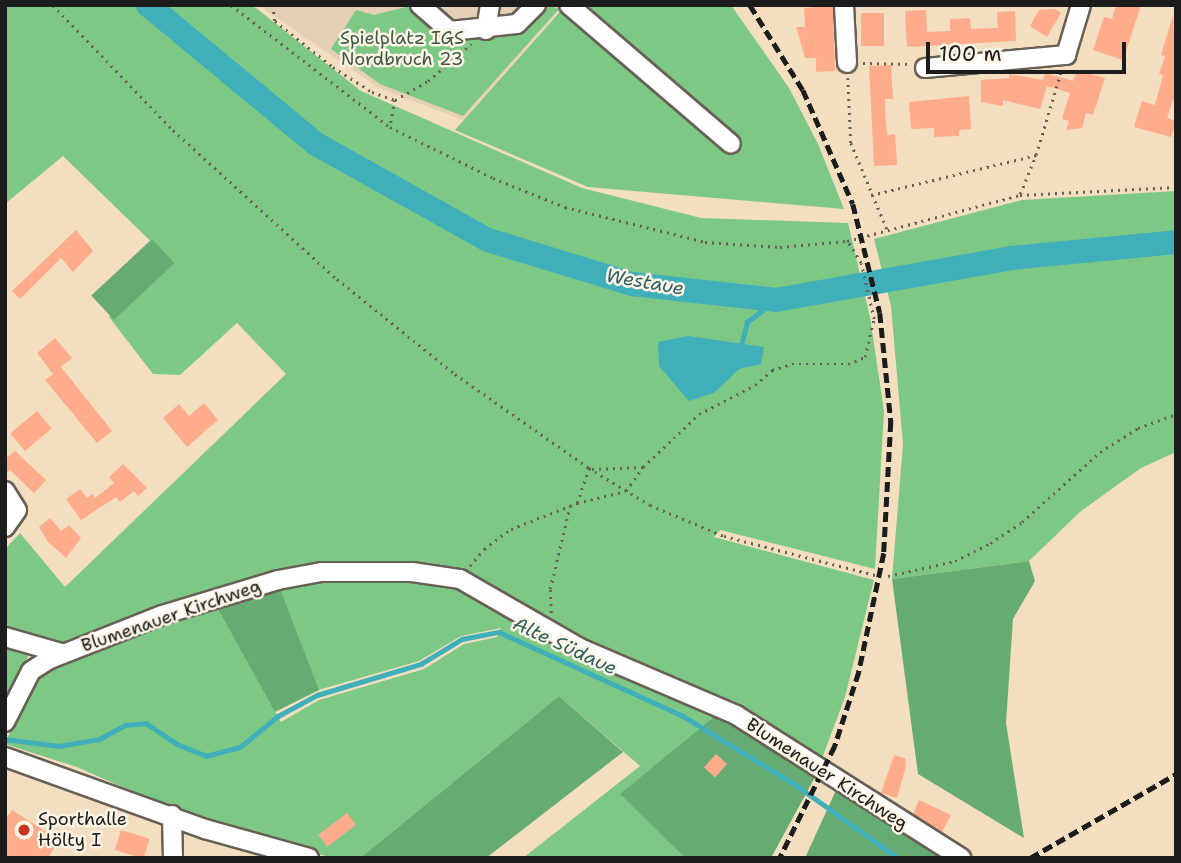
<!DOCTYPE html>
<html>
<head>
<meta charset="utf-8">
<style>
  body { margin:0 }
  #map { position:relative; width:1181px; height:863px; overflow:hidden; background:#f3dec0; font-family:"Shantell Sans",sans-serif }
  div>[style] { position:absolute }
  .built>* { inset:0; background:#e5d0b5 }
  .green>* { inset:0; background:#7ec885 }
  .forest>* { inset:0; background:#66ac72; transform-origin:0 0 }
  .water>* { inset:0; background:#3fafba }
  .stream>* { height:4.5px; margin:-2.25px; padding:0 2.25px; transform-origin:2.25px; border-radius:2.25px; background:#3fafba }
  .river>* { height:24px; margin:-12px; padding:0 12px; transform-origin:12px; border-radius:12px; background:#3fafba }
  .building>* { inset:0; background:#ffac8c; transform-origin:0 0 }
  .path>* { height:2.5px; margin-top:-1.25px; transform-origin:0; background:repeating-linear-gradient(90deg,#676055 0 2px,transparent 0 7px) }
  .roads { filter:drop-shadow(2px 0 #676055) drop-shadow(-2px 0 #676055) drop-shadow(0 2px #676055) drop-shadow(0 -2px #676055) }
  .minor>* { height:18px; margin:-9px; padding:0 9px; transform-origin:9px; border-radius:9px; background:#fff }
  .rail>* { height:4.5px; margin-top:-2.25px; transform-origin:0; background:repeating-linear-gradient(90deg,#1c1c1c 0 10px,transparent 0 15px) }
  .dots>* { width:19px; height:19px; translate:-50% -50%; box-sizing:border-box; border:4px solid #fcf5e5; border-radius:50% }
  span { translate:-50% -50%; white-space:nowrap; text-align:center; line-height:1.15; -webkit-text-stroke:5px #fcf5e5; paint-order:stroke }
  .park-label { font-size:18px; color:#3e5841 }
  .street-label { font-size:18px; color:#1c1c1c }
  .poi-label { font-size:18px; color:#1c1c1c }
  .left { translate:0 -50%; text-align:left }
  .water-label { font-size:19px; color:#2c5e63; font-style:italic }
  .frame { position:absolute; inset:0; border:7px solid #1c1c1c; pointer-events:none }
  .scale { position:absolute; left:926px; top:42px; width:200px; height:32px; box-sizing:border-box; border:4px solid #1c1c1c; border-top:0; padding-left:9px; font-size:21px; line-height:24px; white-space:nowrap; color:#1c1c1c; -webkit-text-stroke:5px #fcf5e5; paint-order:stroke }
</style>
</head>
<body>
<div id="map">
  <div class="built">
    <i style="clip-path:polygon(258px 5px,564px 5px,463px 120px,379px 88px)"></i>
  </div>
  <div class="green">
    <i style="clip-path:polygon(5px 5px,252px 5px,361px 91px,582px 188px,701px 218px,848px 223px,870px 317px,884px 411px,875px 569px,720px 530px,714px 537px,874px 580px,845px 697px,815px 777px,716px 715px,621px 794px,685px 858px,523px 858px,640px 766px,559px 696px,360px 858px,333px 858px,206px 824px,77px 767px,5px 744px,33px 679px,65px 656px,215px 604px,281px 722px,319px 700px,424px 669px,464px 644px,497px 637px,501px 628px,461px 636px,419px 661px,315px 691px,278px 584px,344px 564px,59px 646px,35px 639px,5px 713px,5px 549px,20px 533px,65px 587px,286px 374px,237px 323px,180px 375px,153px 374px,109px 317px,173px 263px,63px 156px,5px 204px)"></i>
    <i style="clip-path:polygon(547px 5px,559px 9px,463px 116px,380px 84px,331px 49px,356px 10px,374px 15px,410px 6px,459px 41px,518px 30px)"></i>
    <i style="clip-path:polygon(566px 5px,731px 5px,789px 88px,818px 144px,844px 209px,588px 187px,455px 130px)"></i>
    <i style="clip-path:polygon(1176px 191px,1176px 452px,1141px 468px,1081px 511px,1029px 561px,892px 579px,903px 444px,891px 306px,874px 239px,1022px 200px)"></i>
  </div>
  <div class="forest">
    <i style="left:152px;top:239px;width:33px;height:83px;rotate:47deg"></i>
    <i style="clip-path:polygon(1029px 561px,1035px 581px,1013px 619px,1006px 723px,1024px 838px,918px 774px,892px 579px)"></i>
    <i style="clip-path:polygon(278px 584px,319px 690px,275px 712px,215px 604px)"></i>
    <i style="clip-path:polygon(559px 696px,623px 752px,486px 858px,360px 858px)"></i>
    <i style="clip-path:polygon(716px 715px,815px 777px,771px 858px,685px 858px,620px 794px)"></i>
    <i style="clip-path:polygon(837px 788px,952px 858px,805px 858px)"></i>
  </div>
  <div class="water">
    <i style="clip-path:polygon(688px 336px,764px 347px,761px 364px,739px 369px,714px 393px,689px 401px,659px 366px,658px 342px)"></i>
  </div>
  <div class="stream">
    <i style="left:741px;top:345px;width:24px;rotate:-75deg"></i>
    <i style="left:747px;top:322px;width:36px;rotate:-37deg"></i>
    <i style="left:5px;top:739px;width:54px;rotate:7.4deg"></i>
    <i style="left:59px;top:746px;width:41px;rotate:-9.9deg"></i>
    <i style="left:99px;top:739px;width:30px;rotate:-28deg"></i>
    <i style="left:125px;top:725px;width:21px;rotate:-5deg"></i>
    <i style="left:146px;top:723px;width:37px;rotate:34deg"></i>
    <i style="left:177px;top:744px;width:31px;rotate:22deg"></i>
    <i style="left:206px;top:756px;width:35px;rotate:-15deg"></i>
    <i style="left:240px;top:747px;width:49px;rotate:-39.2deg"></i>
    <i style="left:278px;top:716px;width:44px;rotate:-28.3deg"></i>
    <i style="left:317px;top:695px;width:109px;rotate:-16.6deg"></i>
    <i style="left:421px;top:664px;width:48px;rotate:-31.4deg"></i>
    <i style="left:462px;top:639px;width:38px;rotate:-11deg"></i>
    <i style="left:499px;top:632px;width:202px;rotate:24.5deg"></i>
    <i style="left:683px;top:716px;width:132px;rotate:31.4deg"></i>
    <i style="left:796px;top:785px;width:125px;rotate:35.6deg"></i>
  </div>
  <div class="river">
    <i style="left:148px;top:5px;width:218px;rotate:39.6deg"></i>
    <i style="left:316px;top:144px;width:197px;rotate:29.2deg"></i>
    <i style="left:488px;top:240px;width:151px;rotate:17deg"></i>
    <i style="left:632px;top:284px;width:145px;rotate:6.3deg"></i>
    <i style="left:776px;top:300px;width:239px;rotate:-10.1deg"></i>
    <i style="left:1011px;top:258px;width:166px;rotate:-5.5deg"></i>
  </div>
  <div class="building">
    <i style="clip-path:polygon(833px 5px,835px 71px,816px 72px,816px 58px,805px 58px,796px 27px,805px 27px,804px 8px)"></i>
    <i style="clip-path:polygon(1116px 5px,1141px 5px,1123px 60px,1093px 50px,1104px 17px,1112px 19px)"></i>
    <i style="clip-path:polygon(1055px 9px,1061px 13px,1047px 37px,1030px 26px,1039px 10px)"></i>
    <i style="clip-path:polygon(926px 10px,927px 32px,950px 31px,950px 19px,970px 18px,971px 29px,998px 28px,997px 12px,1015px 11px,1016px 41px,907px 47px,905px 11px)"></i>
    <i style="left:861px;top:13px;width:23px;height:33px"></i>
    <i style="clip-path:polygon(1173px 15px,1176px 92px,1167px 118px,1176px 121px,1171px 137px,1134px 127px,1142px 101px,1155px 105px,1163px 75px,1159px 74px,1165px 56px,1161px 55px)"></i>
    <i style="clip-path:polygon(891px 65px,893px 99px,885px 99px,885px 110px,887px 135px,895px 134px,897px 165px,874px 166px,869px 66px)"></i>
    <i style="clip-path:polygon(1077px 70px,1105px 78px,1093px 115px,1086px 113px,1082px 128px,1066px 130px,1069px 121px,1062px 119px,1070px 93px,1047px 86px,1040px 109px,1003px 100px,1003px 106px,981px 102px,981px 80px,1009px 78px,1009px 74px,1043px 80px,1045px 73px,1073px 81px)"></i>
    <i style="clip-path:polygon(969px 96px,971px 129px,959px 130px,959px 136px,934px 137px,934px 128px,911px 129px,909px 102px)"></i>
    <i style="clip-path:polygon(76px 230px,93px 251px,73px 272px,61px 258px,20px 299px,12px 291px)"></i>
    <i style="clip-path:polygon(55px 338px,72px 358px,61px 367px,112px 431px,97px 443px,45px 380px,53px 374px,37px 353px)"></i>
    <i style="clip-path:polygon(204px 403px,218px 420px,187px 447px,163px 418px,179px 404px,189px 416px)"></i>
    <i style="left:37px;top:411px;width:23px;height:35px;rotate:50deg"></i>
    <i style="clip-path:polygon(15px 451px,46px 480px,34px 493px,10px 470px,5px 475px,5px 459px)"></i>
    <i style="clip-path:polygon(123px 464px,147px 488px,138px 496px,134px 491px,120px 502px,116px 497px,81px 520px,66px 499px,80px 489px,87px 498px,92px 494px,95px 498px,114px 483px,109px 477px)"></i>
    <i style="clip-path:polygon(50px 518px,61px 531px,69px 525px,81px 538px,66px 558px,48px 542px,39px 527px)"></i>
    <i style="left:716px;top:754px;width:15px;height:18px;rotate:42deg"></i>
    <i style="clip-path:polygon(894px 755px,905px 758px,906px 766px,897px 798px,881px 793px)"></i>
    <i style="clip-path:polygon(919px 800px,951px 815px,942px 832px,913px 814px)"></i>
    <i style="clip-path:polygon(12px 810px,59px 840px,48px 858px,5px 858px,5px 820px)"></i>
    <i style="left:347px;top:813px;width:15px;height:36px;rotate:53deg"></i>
    <i style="left:121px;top:830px;width:30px;height:21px;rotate:17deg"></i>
  </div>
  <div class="path">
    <i style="left:53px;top:5px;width:173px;rotate:46.2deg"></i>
    <i style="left:173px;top:130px;width:222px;rotate:42.3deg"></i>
    <i style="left:337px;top:279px;width:151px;rotate:38.8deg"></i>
    <i style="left:455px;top:374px;width:164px;rotate:35deg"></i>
    <i style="left:589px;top:468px;width:71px;rotate:31.2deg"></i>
    <i style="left:650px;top:505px;width:80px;rotate:22.7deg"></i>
    <i style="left:724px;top:536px;width:156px;rotate:14.5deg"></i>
    <i style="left:231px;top:5px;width:200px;rotate:37.5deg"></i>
    <i style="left:390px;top:127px;width:115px;rotate:26.3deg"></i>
    <i style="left:493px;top:178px;width:78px;rotate:21.9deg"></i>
    <i style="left:565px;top:207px;width:144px;rotate:14deg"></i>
    <i style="left:705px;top:242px;width:75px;rotate:3.8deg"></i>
    <i style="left:780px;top:247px;width:67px;rotate:-5.1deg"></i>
    <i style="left:847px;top:241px;width:179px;rotate:-14.9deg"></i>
    <i style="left:1020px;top:195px;width:156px;rotate:-2.9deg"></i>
    <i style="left:273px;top:5px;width:16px;rotate:83deg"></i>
    <i style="left:275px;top:21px;width:74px;rotate:38.4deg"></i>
    <i style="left:333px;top:67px;width:46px;rotate:32.7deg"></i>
    <i style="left:372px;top:92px;width:24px;rotate:19deg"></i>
    <i style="left:395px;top:100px;width:27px;rotate:100deg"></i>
    <i style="left:863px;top:63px;width:49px;rotate:1.2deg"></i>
    <i style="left:848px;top:78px;width:65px;rotate:87.4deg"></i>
    <i style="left:851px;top:143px;width:93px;rotate:67.3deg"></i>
    <i style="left:395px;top:100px;width:38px;rotate:-30deg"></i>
    <i style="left:428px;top:81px;width:57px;rotate:-40.7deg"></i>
    <i style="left:1020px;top:194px;width:42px;rotate:-67.7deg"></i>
    <i style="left:871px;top:195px;width:170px;rotate:-13.6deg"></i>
    <i style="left:1036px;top:155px;width:88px;rotate:-73.4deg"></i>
    <i style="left:592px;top:469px;width:51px;rotate:-2.2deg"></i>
    <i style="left:643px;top:467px;width:77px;rotate:-43.4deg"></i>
    <i style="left:699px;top:414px;width:63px;rotate:-27.4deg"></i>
    <i style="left:755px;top:385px;width:23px;rotate:-41deg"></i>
    <i style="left:772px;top:370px;width:21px;rotate:-17deg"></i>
    <i style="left:792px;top:364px;width:56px"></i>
    <i style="left:848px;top:364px;width:18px;rotate:-22deg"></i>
    <i style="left:865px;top:357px;width:39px;rotate:-77deg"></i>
    <i style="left:874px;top:319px;width:57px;rotate:-103.1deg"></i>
    <i style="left:861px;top:263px;width:26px;rotate:-122deg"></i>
    <i style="left:577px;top:503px;width:50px;rotate:-13.8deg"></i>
    <i style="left:626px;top:491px;width:29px;rotate:-55deg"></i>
    <i style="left:470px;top:566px;width:22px;rotate:-51deg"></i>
    <i style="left:484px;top:549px;width:34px;rotate:-37deg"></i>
    <i style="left:511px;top:529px;width:71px;rotate:-21.5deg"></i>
    <i style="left:577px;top:503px;width:37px;rotate:-71deg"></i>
    <i style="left:888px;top:576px;width:69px;rotate:-12.6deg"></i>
    <i style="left:955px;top:561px;width:39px;rotate:-27deg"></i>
    <i style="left:990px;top:543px;width:38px;rotate:-33deg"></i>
    <i style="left:1022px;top:522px;width:105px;rotate:-41.9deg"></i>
    <i style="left:1100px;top:452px;width:45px;rotate:-32.3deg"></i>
    <i style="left:1138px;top:428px;width:40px;rotate:-20.2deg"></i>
    <i style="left:551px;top:613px;width:24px;rotate:-92deg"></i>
    <i style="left:550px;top:589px;width:85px;rotate:-76.5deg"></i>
  </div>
  <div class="roads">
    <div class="minor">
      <i style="left:420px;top:5px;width:40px;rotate:41deg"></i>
      <i style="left:450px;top:31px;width:67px;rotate:-6deg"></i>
      <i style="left:517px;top:24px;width:27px;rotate:-45deg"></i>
      <i style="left:569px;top:5px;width:213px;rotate:40.6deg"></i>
      <i style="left:844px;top:5px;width:58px;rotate:87deg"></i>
      <i style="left:486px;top:30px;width:25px;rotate:-81deg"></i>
      <i style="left:925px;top:68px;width:142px;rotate:-5.3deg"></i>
      <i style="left:1066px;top:55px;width:52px;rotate:-73.3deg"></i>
      <i style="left:5px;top:491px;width:22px;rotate:58deg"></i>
      <i style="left:17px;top:510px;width:21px;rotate:125deg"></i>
      <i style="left:5px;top:637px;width:58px;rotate:15.9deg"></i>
      <i style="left:5px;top:722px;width:57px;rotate:-63deg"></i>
      <i style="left:31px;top:671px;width:20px;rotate:-33deg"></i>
      <i style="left:48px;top:660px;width:123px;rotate:-21.5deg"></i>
      <i style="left:162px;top:615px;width:121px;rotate:-16.8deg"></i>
      <i style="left:278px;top:580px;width:44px;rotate:-10.5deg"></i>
      <i style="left:321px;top:572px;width:91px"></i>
      <i style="left:412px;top:572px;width:49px;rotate:8.3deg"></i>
      <i style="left:460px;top:579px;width:138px;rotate:29.9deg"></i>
      <i style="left:580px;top:648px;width:170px;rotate:23.2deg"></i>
      <i style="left:736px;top:715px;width:267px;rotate:32.4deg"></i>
      <i style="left:5px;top:757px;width:213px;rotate:19.8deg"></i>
      <i style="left:205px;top:829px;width:108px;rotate:15.6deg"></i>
      <i style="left:172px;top:815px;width:43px;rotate:88.7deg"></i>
    </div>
  </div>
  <div class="rail">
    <i style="left:750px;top:5px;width:100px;rotate:58.1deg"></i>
    <i style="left:803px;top:90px;width:124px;rotate:66.3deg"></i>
    <i style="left:853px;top:204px;width:112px;rotate:76.1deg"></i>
    <i style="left:880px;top:313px;width:110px;rotate:84.2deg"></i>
    <i style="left:891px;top:422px;width:131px;rotate:93.1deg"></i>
    <i style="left:884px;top:553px;width:122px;rotate:101.9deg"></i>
    <i style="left:859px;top:672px;width:78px;rotate:108deg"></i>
    <i style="left:835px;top:746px;width:125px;rotate:116.2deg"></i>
    <i style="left:1030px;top:858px;width:168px;rotate:-29.9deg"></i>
  </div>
  <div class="dots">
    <i style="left:24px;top:830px;background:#c8321e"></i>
  </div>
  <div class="park-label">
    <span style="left:402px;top:49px">Spielplatz IGS<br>Nordbruch 23</span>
  </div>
  <div class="street-label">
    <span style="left:171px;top:616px;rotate:-19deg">Blumenauer Kirchweg</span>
    <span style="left:827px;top:774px;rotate:33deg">Blumenauer Kirchweg</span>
  </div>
  <div class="poi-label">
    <span class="left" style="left:38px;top:830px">Sporthalle<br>Hölty I</span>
  </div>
  <div class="water-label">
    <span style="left:645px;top:282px;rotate:10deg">Westaue</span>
    <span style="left:565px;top:646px;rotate:25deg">Alte Südaue</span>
  </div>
  <div class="frame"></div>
  <div class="scale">100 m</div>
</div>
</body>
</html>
